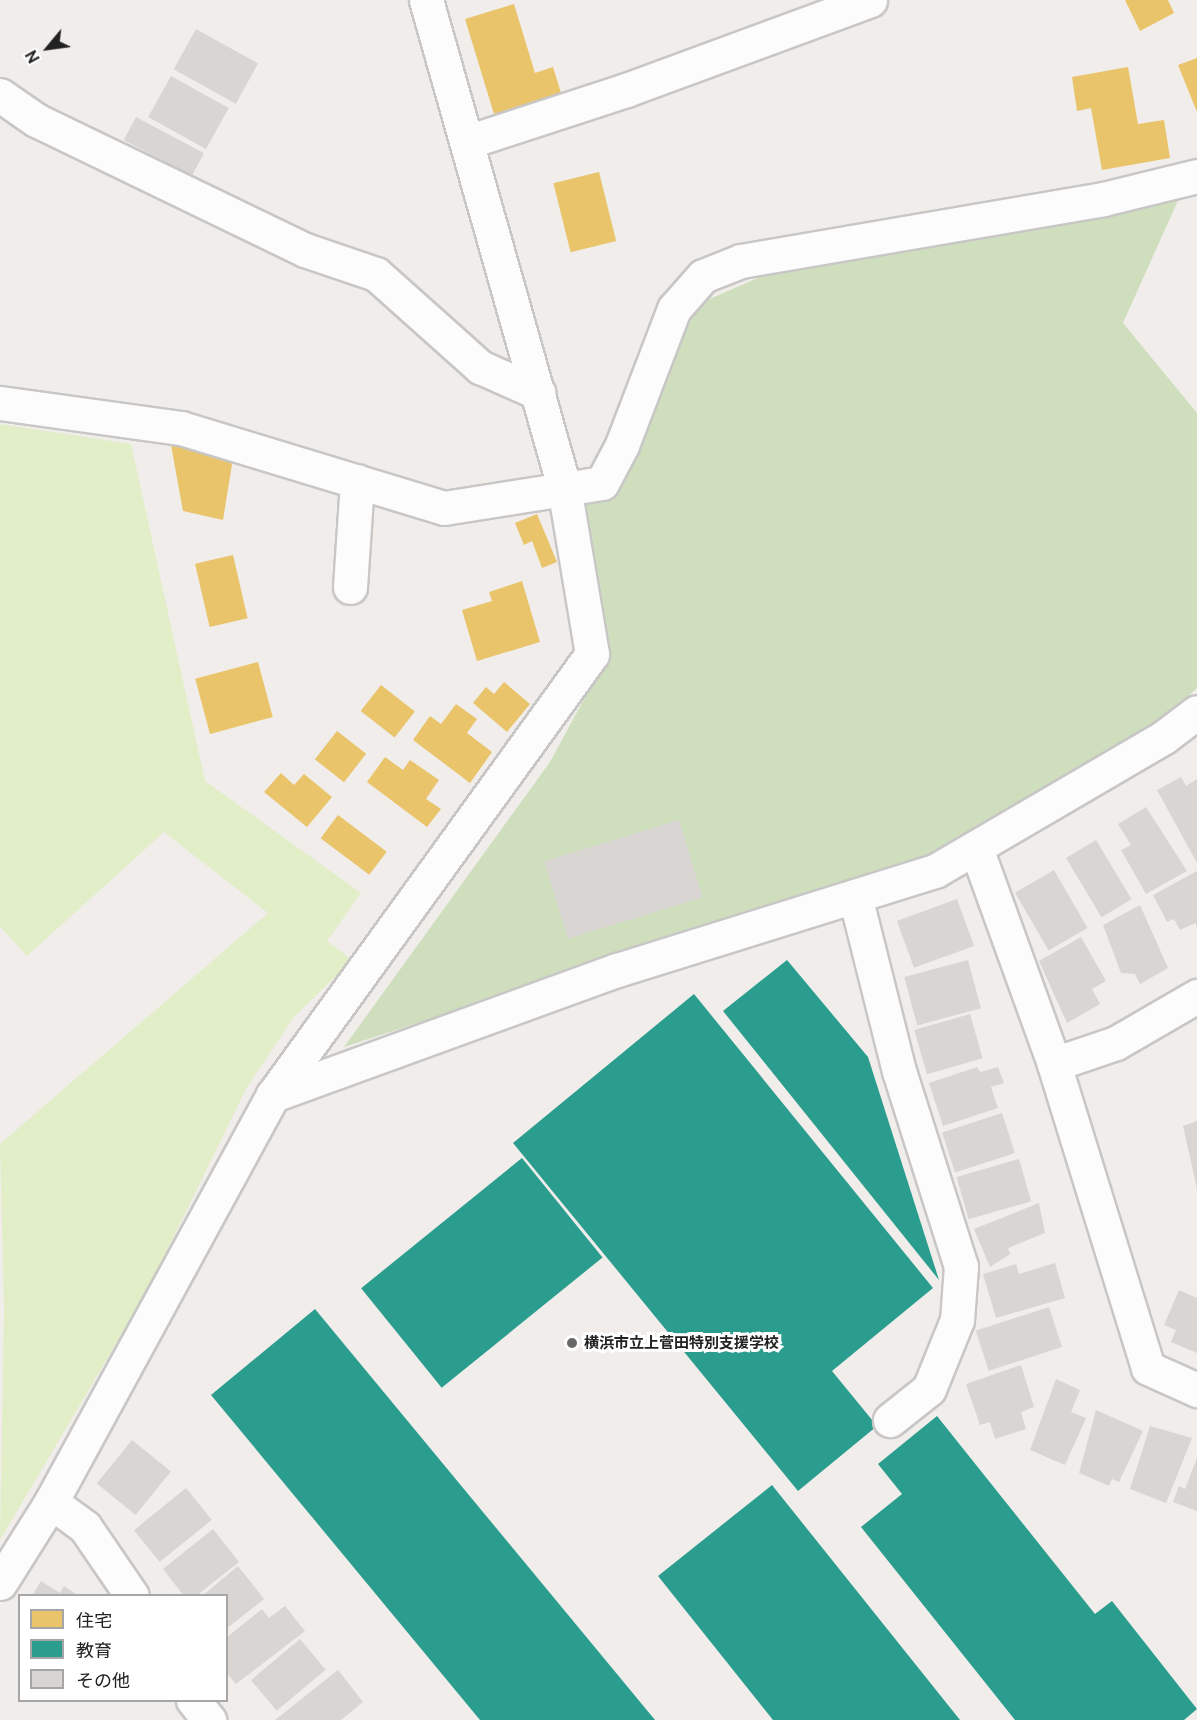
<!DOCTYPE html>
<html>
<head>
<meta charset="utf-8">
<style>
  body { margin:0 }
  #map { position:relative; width:1197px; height:1720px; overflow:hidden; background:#f0edea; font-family:Ubuntu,"Noto Sans JP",sans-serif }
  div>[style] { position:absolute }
  .grass>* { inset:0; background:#e2eec8 }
  .forest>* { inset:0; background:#cfdfbe }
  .homes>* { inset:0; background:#e9c46a; transform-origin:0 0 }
  .schools>* { inset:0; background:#2a9d8f; transform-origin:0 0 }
  .building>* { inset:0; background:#d8d5d3; transform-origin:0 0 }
  .roads { filter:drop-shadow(2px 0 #c8c7c6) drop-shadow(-2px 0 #c8c7c6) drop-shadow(0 2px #c8c7c6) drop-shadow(0 -2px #c8c7c6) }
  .minor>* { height:33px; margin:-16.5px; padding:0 16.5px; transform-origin:16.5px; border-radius:16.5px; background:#fdfcfc }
  .dots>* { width:16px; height:16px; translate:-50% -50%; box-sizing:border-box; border:3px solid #fff; border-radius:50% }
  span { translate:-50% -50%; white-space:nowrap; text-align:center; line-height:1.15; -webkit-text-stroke:6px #fff; paint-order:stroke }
  .poi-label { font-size:15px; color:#212121; font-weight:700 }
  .left { translate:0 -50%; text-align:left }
  .legend { position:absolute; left:18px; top:1594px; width:210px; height:108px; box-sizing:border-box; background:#fff; border:2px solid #a6a6a6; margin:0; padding:8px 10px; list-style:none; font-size:18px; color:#212121 }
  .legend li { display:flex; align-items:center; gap:12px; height:30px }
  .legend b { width:30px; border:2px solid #a6a6a6 }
  .north { position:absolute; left:18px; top:18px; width:60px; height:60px; -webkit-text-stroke:4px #fff; paint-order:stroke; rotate:241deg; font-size:16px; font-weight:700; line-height:24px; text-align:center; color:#212121 }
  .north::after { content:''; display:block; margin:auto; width:21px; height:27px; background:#212121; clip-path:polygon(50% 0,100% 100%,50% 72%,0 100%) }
</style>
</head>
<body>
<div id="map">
  <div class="grass">
    <i style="clip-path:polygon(0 424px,131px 444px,205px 781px,361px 893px,327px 941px,352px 960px,294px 1017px,246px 1089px,146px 1293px,0 1540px,4px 1309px,0 1144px,268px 913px,164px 832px,27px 956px,0 926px)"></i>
  </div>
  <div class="forest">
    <i style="clip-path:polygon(1180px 196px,1123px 323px,1197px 413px,1197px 688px,1171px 712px,930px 855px,344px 1047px,550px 762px,610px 651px,577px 498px,691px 307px,760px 277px)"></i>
  </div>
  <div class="homes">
    <i style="clip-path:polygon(1125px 0,1168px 0,1174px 13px,1140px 31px)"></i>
    <i style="clip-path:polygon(514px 4px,535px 73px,553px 67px,561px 93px,494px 114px,465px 19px)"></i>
    <i style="clip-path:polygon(1197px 58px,1197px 112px,1178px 65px)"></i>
    <i style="clip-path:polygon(1128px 67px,1138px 124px,1164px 120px,1170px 158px,1102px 170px,1091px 108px,1077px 111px,1072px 77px)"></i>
    <i style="left:599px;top:172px;width:71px;height:47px;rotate:76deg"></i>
    <i style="clip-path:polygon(171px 445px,233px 458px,223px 520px,183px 511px)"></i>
    <i style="clip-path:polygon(537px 514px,557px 562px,542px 568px,532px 541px,524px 545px,515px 523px)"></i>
    <i style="left:233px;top:555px;width:65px;height:39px;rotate:77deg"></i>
    <i style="clip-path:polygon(522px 581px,540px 642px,477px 661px,462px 610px,492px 601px,489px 592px)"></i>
    <i style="left:258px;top:662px;width:57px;height:65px;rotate:75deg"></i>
    <i style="clip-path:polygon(504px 682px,530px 704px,507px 732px,473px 703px,486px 687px,494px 694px)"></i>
    <i style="left:381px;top:685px;width:43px;height:33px;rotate:38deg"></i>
    <i style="clip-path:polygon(456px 704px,477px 719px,467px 733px,492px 752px,470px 783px,413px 740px,430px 716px,441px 724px)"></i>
    <i style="left:337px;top:731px;width:37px;height:36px;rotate:38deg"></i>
    <i style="clip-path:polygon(385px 757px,403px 770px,410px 760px,439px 780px,426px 799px,441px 809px,427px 827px,367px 782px)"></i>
    <i style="clip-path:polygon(281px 773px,294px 785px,304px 774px,332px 797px,307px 827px,264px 792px)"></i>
    <i style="left:338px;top:815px;width:61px;height:29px;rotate:37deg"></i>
  </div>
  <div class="schools">
    <i style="clip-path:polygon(787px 960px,868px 1057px,939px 1280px,723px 1011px)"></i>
    <i style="clip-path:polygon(694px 994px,933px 1288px,832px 1371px,877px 1426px,798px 1491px,513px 1143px)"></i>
    <i style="left:522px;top:1158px;width:128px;height:207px;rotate:51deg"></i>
    <i style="clip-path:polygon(315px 1309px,655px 1720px,480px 1720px,211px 1395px)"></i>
    <i style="clip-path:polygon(937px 1416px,1095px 1614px,1112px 1601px,1197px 1709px,1184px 1720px,1015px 1720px,861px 1527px,902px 1494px,878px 1464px)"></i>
    <i style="clip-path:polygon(772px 1485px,960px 1720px,773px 1720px,658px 1576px)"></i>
  </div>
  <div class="building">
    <i style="left:196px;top:29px;width:71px;height:46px;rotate:29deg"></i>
    <i style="left:171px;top:76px;width:66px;height:47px;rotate:29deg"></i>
    <i style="left:136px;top:117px;width:77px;height:26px;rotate:28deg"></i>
    <i style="clip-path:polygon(1181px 777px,1186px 786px,1197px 779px,1197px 863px,1157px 790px)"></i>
    <i style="clip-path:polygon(1146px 807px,1187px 871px,1146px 894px,1121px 850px,1131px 845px,1118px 824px)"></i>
    <i style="left:679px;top:820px;width:81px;height:141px;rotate:73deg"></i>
    <i style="left:1096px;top:840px;width:69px;height:35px;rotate:59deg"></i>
    <i style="left:1054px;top:870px;width:67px;height:45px;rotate:60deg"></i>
    <i style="clip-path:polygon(1197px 871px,1197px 927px,1195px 923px,1180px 930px,1174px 919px,1167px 922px,1153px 895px)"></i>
    <i style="left:957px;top:899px;width:50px;height:64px;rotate:70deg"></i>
    <i style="clip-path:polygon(1140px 905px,1168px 968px,1140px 984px,1135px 974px,1121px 973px,1103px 925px)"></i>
    <i style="clip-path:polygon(1081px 937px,1106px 981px,1092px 989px,1100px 1004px,1067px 1023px,1039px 961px)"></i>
    <i style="left:968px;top:960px;width:50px;height:66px;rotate:75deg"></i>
    <i style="left:970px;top:1014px;width:46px;height:58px;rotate:74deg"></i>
    <i style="clip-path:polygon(977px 1067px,980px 1072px,998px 1067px,1004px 1083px,991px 1087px,998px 1108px,943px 1126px,929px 1083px)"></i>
    <i style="left:1002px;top:1113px;width:42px;height:63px;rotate:72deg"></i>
    <i style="clip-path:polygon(1197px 1121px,1197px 1189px,1183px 1126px)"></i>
    <i style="left:1019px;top:1159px;width:44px;height:65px;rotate:74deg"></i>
    <i style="clip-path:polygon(1039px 1203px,1045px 1233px,1008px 1248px,1010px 1254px,990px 1267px,974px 1229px)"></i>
    <i style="clip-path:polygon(1055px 1263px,1065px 1298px,996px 1318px,983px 1274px,1016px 1264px,1019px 1274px)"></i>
    <i style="clip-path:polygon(1179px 1290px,1197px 1298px,1197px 1353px,1171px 1342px,1176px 1330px,1164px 1325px)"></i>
    <i style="left:1049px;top:1307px;width:42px;height:77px;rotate:72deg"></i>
    <i style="clip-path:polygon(1021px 1365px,1034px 1407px,1021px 1412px,1026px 1429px,995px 1439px,990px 1422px,980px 1425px,966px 1384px)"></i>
    <i style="clip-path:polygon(1056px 1379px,1080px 1390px,1071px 1412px,1086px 1418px,1065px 1465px,1030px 1450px)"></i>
    <i style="clip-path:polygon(1096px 1410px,1143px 1431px,1119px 1482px,1112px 1479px,1109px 1486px,1079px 1473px)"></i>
    <i style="clip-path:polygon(1150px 1426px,1192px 1438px,1166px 1503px,1130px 1489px)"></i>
    <i style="left:132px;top:1440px;width:50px;height:56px;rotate:39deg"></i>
    <i style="clip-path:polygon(1197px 1458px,1197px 1511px,1173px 1502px,1179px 1486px,1185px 1489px)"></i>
    <i style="left:186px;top:1488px;width:41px;height:67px;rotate:51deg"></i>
    <i style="clip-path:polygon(213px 1529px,239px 1562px,196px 1596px,184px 1596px,163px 1569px)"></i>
    <i style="clip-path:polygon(238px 1566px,264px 1599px,226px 1629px,226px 1596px,202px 1596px)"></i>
    <i style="clip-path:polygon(41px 1581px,60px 1593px,64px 1586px,79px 1596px,32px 1596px)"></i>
    <i style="clip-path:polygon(285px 1606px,305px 1631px,236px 1684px,226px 1672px,226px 1638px,262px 1609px,269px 1618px)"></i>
    <i style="left:300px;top:1639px;width:40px;height:64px;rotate:50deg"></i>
    <i style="clip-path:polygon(338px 1670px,363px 1702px,341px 1720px,275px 1720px)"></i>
  </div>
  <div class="roads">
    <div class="minor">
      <i style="left:0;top:95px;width:44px;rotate:34.8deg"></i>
      <i style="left:36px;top:120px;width:299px;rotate:25.8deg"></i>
      <i style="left:305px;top:250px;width:75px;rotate:18.7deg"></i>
      <i style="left:376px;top:274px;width:140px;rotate:41.8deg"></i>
      <i style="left:480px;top:367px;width:64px;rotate:23.8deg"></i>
      <i style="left:467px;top:142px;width:167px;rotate:-18.1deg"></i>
      <i style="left:626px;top:90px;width:260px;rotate:-20.2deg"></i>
      <i style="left:0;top:403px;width:183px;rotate:7.9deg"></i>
      <i style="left:181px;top:428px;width:275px;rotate:16.9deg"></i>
      <i style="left:444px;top:508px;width:160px;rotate:-9deg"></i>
      <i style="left:602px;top:483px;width:43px;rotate:-62.2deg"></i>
      <i style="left:622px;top:445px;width:146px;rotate:-69.1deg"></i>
      <i style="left:674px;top:309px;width:44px;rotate:-48.7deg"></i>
      <i style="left:703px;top:276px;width:41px;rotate:-21.5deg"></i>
      <i style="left:741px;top:261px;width:367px;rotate:-9.7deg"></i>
      <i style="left:1103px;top:199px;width:97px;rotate:-13.7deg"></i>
      <i style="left:350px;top:587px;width:106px;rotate:-86.2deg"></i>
      <i style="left:976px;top:848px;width:230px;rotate:70.1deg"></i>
      <i style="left:1054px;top:1064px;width:318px;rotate:72.8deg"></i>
      <i style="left:1148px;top:1368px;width:54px;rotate:24.2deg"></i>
      <i style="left:855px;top:896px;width:180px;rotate:75.9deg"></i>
      <i style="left:899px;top:1071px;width:205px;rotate:72.4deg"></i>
      <i style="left:961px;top:1266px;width:54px;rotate:94.2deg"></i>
      <i style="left:957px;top:1320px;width:74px;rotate:112.1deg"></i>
      <i style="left:929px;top:1389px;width:50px;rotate:141.5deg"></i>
      <i style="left:1054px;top:1064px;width:65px;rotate:-18.7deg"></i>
      <i style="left:1116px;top:1043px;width:94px;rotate:-30.1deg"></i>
      <i style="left:273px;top:1095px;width:544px;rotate:-54.12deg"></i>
      <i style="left:592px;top:654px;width:169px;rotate:-99.5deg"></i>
      <i style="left:564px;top:487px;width:506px;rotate:-105.82deg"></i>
      <i style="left:51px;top:1502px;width:42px;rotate:36.3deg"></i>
      <i style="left:85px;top:1527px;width:83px;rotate:55.7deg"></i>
      <i style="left:0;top:1583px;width:96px;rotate:-57.8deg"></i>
      <i style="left:51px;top:1502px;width:464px;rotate:-61.4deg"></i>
      <i style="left:273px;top:1095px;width:366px;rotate:-20deg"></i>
      <i style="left:617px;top:970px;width:333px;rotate:-17.3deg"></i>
      <i style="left:935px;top:871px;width:265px;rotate:-30.3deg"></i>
      <i style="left:1164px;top:737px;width:41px;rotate:-37.1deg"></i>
      <i style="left:193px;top:1700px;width:26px;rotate:51deg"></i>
    </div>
  </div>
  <div class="dots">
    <i style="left:572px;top:1343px;background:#696867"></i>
  </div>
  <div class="poi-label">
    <span class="left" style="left:584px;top:1343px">横浜市立上菅田特別支援学校</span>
  </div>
  <ul class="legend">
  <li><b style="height:16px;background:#e9c46a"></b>住宅</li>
  <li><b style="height:16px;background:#2a9d8f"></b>教育</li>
  <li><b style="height:16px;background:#d8d5d3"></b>その他</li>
  </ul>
  <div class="north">N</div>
</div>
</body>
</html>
